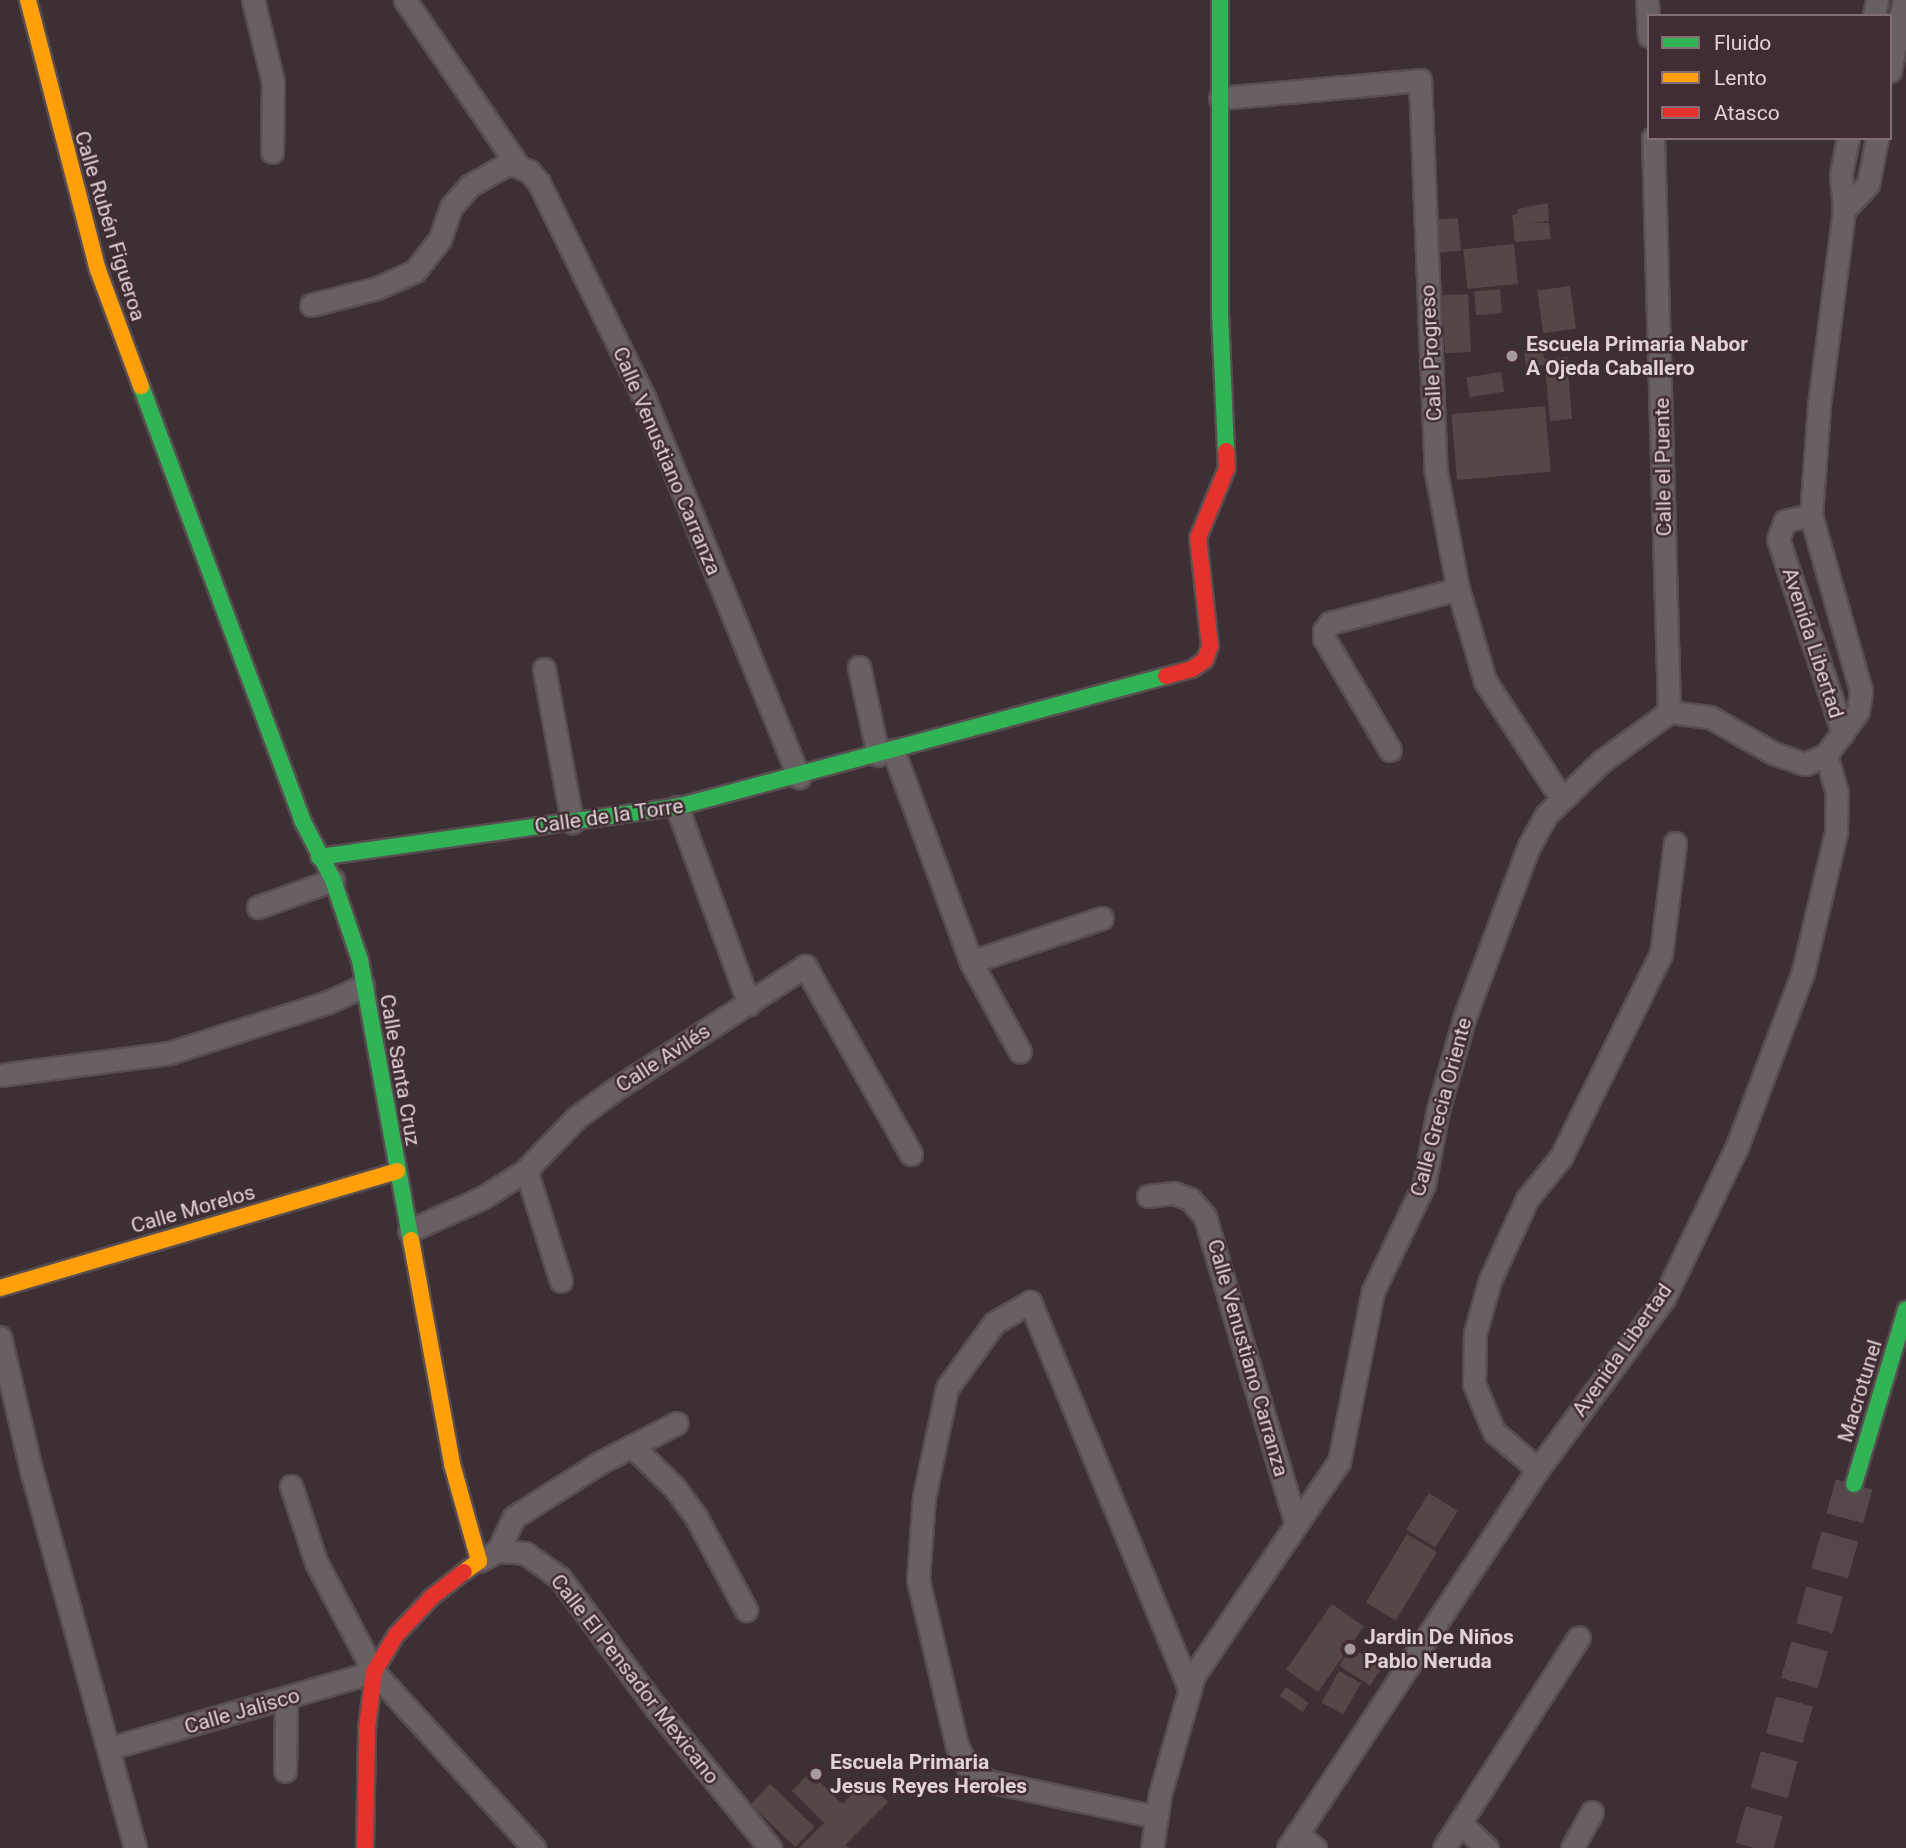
<!DOCTYPE html>
<html>
<head>
<meta charset="utf-8">
<style>
  body { margin:0 }
  #map { position:relative; width:1906px; height:1848px; overflow:hidden; background:#3c3034; font-family:Roboto,sans-serif }
  div>[style] { position:absolute }
  .building>* { inset:0; background:#554648; transform-origin:0 0 }
  .highway-tunnel>* { height:38px; margin-top:-19px; transform-origin:0; background:repeating-linear-gradient(90deg,#55484c 0 38px,transparent 0 57px) }
  .roads { filter:drop-shadow(2px 0 #584e51) drop-shadow(-2px 0 #584e51) drop-shadow(0 2px #584e51) drop-shadow(0 -2px #584e51) }
  .street>* { height:21px; margin:-10.5px; padding:0 10.5px; transform-origin:10.5px; border-radius:10.5px; background:#696064 }
  .fast>* { height:16px; margin:-8px; padding:0 8px; transform-origin:8px; border-radius:8px; background:#30b455 }
  .slow>* { height:16px; margin:-8px; padding:0 8px; transform-origin:8px; border-radius:8px; background:#ff9f0a }
  .jam>* { height:16px; margin:-8px; padding:0 8px; transform-origin:8px; border-radius:8px; background:#e5322d }
  .dots>* { width:19px; height:19px; translate:-50% -50%; box-sizing:border-box; border:4px solid #402c32; border-radius:50% }
  span { translate:-50% -50%; white-space:nowrap; text-align:center; line-height:1.15; -webkit-text-stroke:5px #402c32; paint-order:stroke }
  .street-label { font-size:21px; color:#e0d3d6 }
  .poi-label { font-size:21px; color:#e0d3d6; font-weight:700 }
  .left { translate:0 -50%; text-align:left }
  .legend { position:absolute; left:1647px; top:14px; width:245px; height:126px; box-sizing:border-box; background:#402c32; border:2px solid #806f74; margin:0; padding:9px 12px; list-style:none; font-size:21px; color:#e0d3d6 }
  .legend li { display:flex; align-items:center; gap:14px; height:35px }
  .legend b { width:35px; border:2px solid #806f74 }
</style>
</head>
<body>
<div id="map">
  <div class="building">
    <i style="clip-path:polygon(1548px 203px,1549px 221px,1530px 223px,1549px 223px,1551px 239px,1515px 242px,1512px 215px,1518px 214px,1517px 209px)"></i>
    <i style="left:1458px;top:218px;width:33px;height:24px;rotate:85deg"></i>
    <i style="left:1514px;top:244px;width:40px;height:51px;rotate:84deg"></i>
    <i style="left:1570px;top:286px;width:43px;height:33px;rotate:82deg"></i>
    <i style="left:1500px;top:289px;width:24px;height:26px;rotate:85deg"></i>
    <i style="left:1468px;top:294px;width:58px;height:26px;rotate:87deg"></i>
    <i style="clip-path:polygon(1543px 348px,1544px 359px,1567px 357px,1572px 419px,1550px 421px,1545px 365px,1526px 367px,1524px 350px)"></i>
    <i style="left:1501px;top:372px;width:20px;height:35px;rotate:81deg"></i>
    <i style="left:1545px;top:406px;width:66px;height:94px;rotate:85deg"></i>
    <i style="left:1429px;top:1493px;width:34px;height:43px;rotate:32deg"></i>
    <i style="left:1407px;top:1534px;width:35px;height:80px;rotate:31deg"></i>
    <i style="left:1332px;top:1604px;width:39px;height:80px;rotate:35deg"></i>
    <i style="left:1351px;top:1647px;width:37px;height:22px;rotate:33deg"></i>
    <i style="left:1339px;top:1671px;width:25px;height:36px;rotate:29deg"></i>
    <i style="left:1286px;top:1687px;width:28px;height:11px;rotate:35deg"></i>
    <i style="clip-path:polygon(810px 1772px,842px 1804px,867px 1780px,888px 1802px,845px 1845px,849px 1848px,799px 1848px,824px 1823px,792px 1791px)"></i>
    <i style="left:770px;top:1784px;width:62px;height:28px;rotate:44deg"></i>
  </div>
  <div class="highway-tunnel">
    <i style="left:1754px;top:1848px;width:377px;rotate:-74.6deg"></i>
  </div>
  <div class="roads">
    <div class="street">
      <i style="left:253px;top:0;width:84px;rotate:76.3deg"></i>
      <i style="left:273px;top:82px;width:70px;rotate:90.8deg"></i>
      <i style="left:405px;top:0;width:199px;rotate:55.7deg"></i>
      <i style="left:1647px;top:0;width:36px;rotate:87deg"></i>
      <i style="left:1874px;top:16px;width:16px;rotate:-79deg"></i>
      <i style="left:1890px;top:71px;width:72px;rotate:-78.8deg"></i>
      <i style="left:1220px;top:98px;width:201px;rotate:-5.1deg"></i>
      <i style="left:1420px;top:80px;width:392px;rotate:87.7deg"></i>
      <i style="left:1436px;top:472px;width:119px;rotate:79.4deg"></i>
      <i style="left:1458px;top:589px;width:96px;rotate:73.6deg"></i>
      <i style="left:1485px;top:681px;width:141px;rotate:56.9deg"></i>
      <i style="left:1653px;top:138px;width:574px;rotate:88.4deg"></i>
      <i style="left:1844px;top:210px;width:35px;rotate:-47deg"></i>
      <i style="left:1868px;top:184px;width:47px;rotate:-78.9deg"></i>
      <i style="left:311px;top:305px;width:68px;rotate:-14.4deg"></i>
      <i style="left:377px;top:288px;width:42px;rotate:-24.1deg"></i>
      <i style="left:415px;top:271px;width:41px;rotate:-52deg"></i>
      <i style="left:440px;top:239px;width:34px;rotate:-71deg"></i>
      <i style="left:451px;top:207px;width:28px;rotate:-49deg"></i>
      <i style="left:469px;top:186px;width:46px;rotate:-29.9deg"></i>
      <i style="left:509px;top:163px;width:22px;rotate:22deg"></i>
      <i style="left:529px;top:171px;width:16px;rotate:50deg"></i>
      <i style="left:539px;top:183px;width:236px;rotate:63.9deg"></i>
      <i style="left:643px;top:395px;width:413px;rotate:67.8deg"></i>
      <i style="left:1811px;top:515px;width:27px;rotate:167deg"></i>
      <i style="left:1785px;top:521px;width:19px;rotate:111deg"></i>
      <i style="left:1778px;top:539px;width:205px;rotate:71.5deg"></i>
      <i style="left:859px;top:667px;width:90px;rotate:77.8deg"></i>
      <i style="left:544px;top:669px;width:156px;rotate:79.6deg"></i>
      <i style="left:1669px;top:712px;width:41px;rotate:7deg"></i>
      <i style="left:1710px;top:717px;width:73px;rotate:29.7deg"></i>
      <i style="left:1773px;top:753px;width:34px;rotate:19deg"></i>
      <i style="left:1805px;top:764px;width:23px;rotate:-23deg"></i>
      <i style="left:1826px;top:755px;width:54px;rotate:-54deg"></i>
      <i style="left:1858px;top:711px;width:20px;rotate:-81deg"></i>
      <i style="left:1861px;top:691px;width:183px;rotate:-105.9deg"></i>
      <i style="left:1811px;top:515px;width:110px;rotate:-85.8deg"></i>
      <i style="left:1819px;top:405px;width:197px;rotate:-82.7deg"></i>
      <i style="left:1844px;top:210px;width:36px;rotate:-95deg"></i>
      <i style="left:1841px;top:174px;width:37px;rotate:-79deg"></i>
      <i style="left:893px;top:750px;width:226px;rotate:69.8deg"></i>
      <i style="left:971px;top:962px;width:102px;rotate:61.4deg"></i>
      <i style="left:1390px;top:750px;width:130px;rotate:-120.5deg"></i>
      <i style="left:1324px;top:638px;width:7px;rotate:-90deg"></i>
      <i style="left:1324px;top:631px;width:10px;rotate:-53deg"></i>
      <i style="left:1330px;top:623px;width:132px;rotate:-14.9deg"></i>
      <i style="left:677px;top:807px;width:210px;rotate:69.9deg"></i>
      <i style="left:258px;top:907px;width:80px;rotate:-19.8deg"></i>
      <i style="left:971px;top:962px;width:138px;rotate:-18.6deg"></i>
      <i style="left:0;top:1075px;width:170px;rotate:-7.4deg"></i>
      <i style="left:169px;top:1053px;width:165px;rotate:-17.7deg"></i>
      <i style="left:326px;top:1003px;width:41px;rotate:-24.7deg"></i>
      <i style="left:526px;top:1170px;width:116px;rotate:72.5deg"></i>
      <i style="left:1148px;top:1196px;width:26px;rotate:-7deg"></i>
      <i style="left:1174px;top:1193px;width:17px;rotate:21deg"></i>
      <i style="left:1190px;top:1199px;width:23px;rotate:50deg"></i>
      <i style="left:1205px;top:1217px;width:320px;rotate:73.5deg"></i>
      <i style="left:409px;top:1231px;width:82px;rotate:-24.4deg"></i>
      <i style="left:484px;top:1197px;width:50px;rotate:-32.7deg"></i>
      <i style="left:526px;top:1170px;width:72px;rotate:-46.1deg"></i>
      <i style="left:576px;top:1118px;width:47px;rotate:-36.4deg"></i>
      <i style="left:614px;top:1090px;width:228px;rotate:-33deg"></i>
      <i style="left:805px;top:966px;width:216px;rotate:60.6deg"></i>
      <i style="left:0;top:1337px;width:140px;rotate:76.8deg"></i>
      <i style="left:32px;top:1473px;width:389px;rotate:74.6deg"></i>
      <i style="left:632px;top:1446px;width:60px;rotate:44.3deg"></i>
      <i style="left:675px;top:1488px;width:36px;rotate:54deg"></i>
      <i style="left:696px;top:1517px;width:106px;rotate:61.7deg"></i>
      <i style="left:1538px;top:1469px;width:57px;rotate:-139.9deg"></i>
      <i style="left:1494px;top:1432px;width:52px;rotate:-112.6deg"></i>
      <i style="left:1474px;top:1384px;width:51px;rotate:-88.9deg"></i>
      <i style="left:1475px;top:1333px;width:55px;rotate:-74.2deg"></i>
      <i style="left:1490px;top:1280px;width:89px;rotate:-65.4deg"></i>
      <i style="left:1527px;top:1199px;width:54px;rotate:-51deg"></i>
      <i style="left:1561px;top:1157px;width:226px;rotate:-63.8deg"></i>
      <i style="left:1661px;top:954px;width:112px;rotate:-82.8deg"></i>
      <i style="left:291px;top:1486px;width:80px;rotate:71.8deg"></i>
      <i style="left:316px;top:1562px;width:124px;rotate:62.2deg"></i>
      <i style="left:374px;top:1672px;width:238px;rotate:47.7deg"></i>
      <i style="left:498px;top:1551px;width:38px;rotate:-65deg"></i>
      <i style="left:514px;top:1517px;width:103px;rotate:-32.3deg"></i>
      <i style="left:601px;top:1462px;width:85px;rotate:-27.2deg"></i>
      <i style="left:479px;top:1561px;width:21px;rotate:-28deg"></i>
      <i style="left:498px;top:1551px;width:27px;rotate:4deg"></i>
      <i style="left:525px;top:1553px;width:43px;rotate:35.5deg"></i>
      <i style="left:560px;top:1578px;width:162px;rotate:53.6deg"></i>
      <i style="left:656px;top:1708px;width:181px;rotate:50.8deg"></i>
      <i style="left:110px;top:1748px;width:275px;rotate:-16.1deg"></i>
      <i style="left:285px;top:1771px;width:73px;rotate:-89.2deg"></i>
      <i style="left:1157px;top:1817px;width:173px;rotate:-168deg"></i>
      <i style="left:988px;top:1781px;width:22px;rotate:-148deg"></i>
      <i style="left:969px;top:1769px;width:26px;rotate:-118deg"></i>
      <i style="left:957px;top:1746px;width:171px;rotate:-103.2deg"></i>
      <i style="left:918px;top:1580px;width:83px;rotate:-85.9deg"></i>
      <i style="left:924px;top:1497px;width:111px;rotate:-78.1deg"></i>
      <i style="left:947px;top:1388px;width:80px;rotate:-54.1deg"></i>
      <i style="left:994px;top:1323px;width:42px;rotate:-30.3deg"></i>
      <i style="left:1030px;top:1302px;width:420px;rotate:67.6deg"></i>
      <i style="left:1460px;top:1823px;width:37px;rotate:43deg"></i>
      <i style="left:1297px;top:1834px;width:23px;rotate:38deg"></i>
      <i style="left:1152px;top:1848px;width:55px;rotate:-81.6deg"></i>
      <i style="left:1160px;top:1794px;width:124px;rotate:-74.1deg"></i>
      <i style="left:1194px;top:1675px;width:258px;rotate:-55.8deg"></i>
      <i style="left:1339px;top:1462px;width:174px;rotate:-78.8deg"></i>
      <i style="left:1373px;top:1291px;width:119px;rotate:-64.5deg"></i>
      <i style="left:1424px;top:1184px;width:75px;rotate:-79.3deg"></i>
      <i style="left:1438px;top:1110px;width:98px;rotate:-74deg"></i>
      <i style="left:1465px;top:1016px;width:182px;rotate:-69.4deg"></i>
      <i style="left:1529px;top:846px;width:35px;rotate:-61deg"></i>
      <i style="left:1546px;top:815px;width:78px;rotate:-44deg"></i>
      <i style="left:1602px;top:761px;width:83px;rotate:-36.2deg"></i>
      <i style="left:1288px;top:1848px;width:454px;rotate:-56.6deg"></i>
      <i style="left:1538px;top:1469px;width:212px;rotate:-53.6deg"></i>
      <i style="left:1664px;top:1298px;width:171px;rotate:-64.3deg"></i>
      <i style="left:1738px;top:1144px;width:184px;rotate:-69.3deg"></i>
      <i style="left:1803px;top:972px;width:144px;rotate:-76.7deg"></i>
      <i style="left:1836px;top:832px;width:39px;rotate:-89deg"></i>
      <i style="left:1837px;top:793px;width:40px;rotate:-106deg"></i>
      <i style="left:1444px;top:1848px;width:250px;rotate:-57.4deg"></i>
      <i style="left:1572px;top:1848px;width:41px;rotate:-60.9deg"></i>
    </div>
    <div class="fast">
      <i style="left:1220px;top:0;width:313px;rotate:90deg"></i>
      <i style="left:1220px;top:313px;width:138px;rotate:87.5deg"></i>
      <i style="left:141px;top:386px;width:463px;rotate:69.6deg"></i>
      <i style="left:302px;top:820px;width:68px;rotate:62.7deg"></i>
      <i style="left:333px;top:880px;width:84px;rotate:71.4deg"></i>
      <i style="left:360px;top:960px;width:285px;rotate:79.7deg"></i>
      <i style="left:319px;top:857px;width:361px;rotate:-8deg"></i>
      <i style="left:677px;top:807px;width:506px;rotate:-15deg"></i>
      <i style="left:1854px;top:1484px;width:182px;rotate:-73.4deg"></i>
    </div>
    <div class="slow">
      <i style="left:28px;top:0;width:279px;rotate:75.5deg"></i>
      <i style="left:98px;top:270px;width:124px;rotate:69.7deg"></i>
      <i style="left:411px;top:1240px;width:228px;rotate:79.6deg"></i>
      <i style="left:452px;top:1464px;width:101px;rotate:74.4deg"></i>
      <i style="left:479px;top:1561px;width:19px;rotate:144deg"></i>
      <i style="left:0;top:1288px;width:414px;rotate:-16.4deg"></i>
    </div>
    <div class="jam">
      <i style="left:1166px;top:676px;width:27px;rotate:-15deg"></i>
      <i style="left:1192px;top:669px;width:16px;rotate:-35deg"></i>
      <i style="left:1205px;top:660px;width:15px;rotate:-70deg"></i>
      <i style="left:1210px;top:646px;width:109px;rotate:-96.3deg"></i>
      <i style="left:1198px;top:538px;width:76px;rotate:-67.5deg"></i>
      <i style="left:1227px;top:468px;width:17px;rotate:-93deg"></i>
      <i style="left:365px;top:1848px;width:120px;rotate:-89deg"></i>
      <i style="left:367px;top:1728px;width:56px;rotate:-82.9deg"></i>
      <i style="left:374px;top:1672px;width:43px;rotate:-59.3deg"></i>
      <i style="left:396px;top:1635px;width:54px;rotate:-46.5deg"></i>
      <i style="left:433px;top:1596px;width:39px;rotate:-38deg"></i>
    </div>
  </div>
  <div class="dots">
    <i style="left:1512px;top:356px;background:#a79a9d"></i>
    <i style="left:1350px;top:1649px;background:#a79a9d"></i>
    <i style="left:816px;top:1774px;background:#a79a9d"></i>
  </div>
  <div class="street-label">
    <span style="left:110px;top:226px;rotate:73deg">Calle Rubén Figueroa</span>
    <span style="left:1431px;top:353px;rotate:-93deg">Calle Progreso</span>
    <span style="left:667px;top:461px;rotate:67deg">Calle Venustiano Carranza</span>
    <span style="left:1663px;top:467px;rotate:-91deg">Calle el Puente</span>
    <span style="left:1813px;top:643px;rotate:72deg">Avenida Libertad</span>
    <span style="left:609px;top:816px;rotate:-8deg">Calle de la Torre</span>
    <span style="left:663px;top:1058px;rotate:-33deg">Calle Avilés</span>
    <span style="left:400px;top:1070px;rotate:80deg">Calle Santa Cruz</span>
    <span style="left:1441px;top:1107px;rotate:-75deg">Calle Grecia Oriente</span>
    <span style="left:193px;top:1209px;rotate:-16deg">Calle Morelos</span>
    <span style="left:1622px;top:1350px;rotate:-55deg">Avenida Libertad</span>
    <span style="left:1248px;top:1358px;rotate:74deg">Calle Venustiano Carranza</span>
    <span style="left:1860px;top:1391px;rotate:-73deg">Macrotunel</span>
    <span style="left:635px;top:1679px;rotate:52deg">Calle El Pensador Mexicano</span>
    <span style="left:242px;top:1711px;rotate:-16deg">Calle Jalisco</span>
  </div>
  <div class="poi-label">
    <span class="left" style="left:1526px;top:356px">Escuela Primaria Nabor<br>A Ojeda Caballero</span>
    <span class="left" style="left:1364px;top:1649px">Jardin De Niños<br>Pablo Neruda</span>
    <span class="left" style="left:830px;top:1774px">Escuela Primaria<br>Jesus Reyes Heroles</span>
  </div>
  <ul class="legend">
  <li><b style="height:9px;background:#30b455"></b>Fluido</li>
  <li><b style="height:9px;background:#ff9f0a"></b>Lento</li>
  <li><b style="height:9px;background:#e5322d"></b>Atasco</li>
  </ul>
</div>
</body>
</html>
